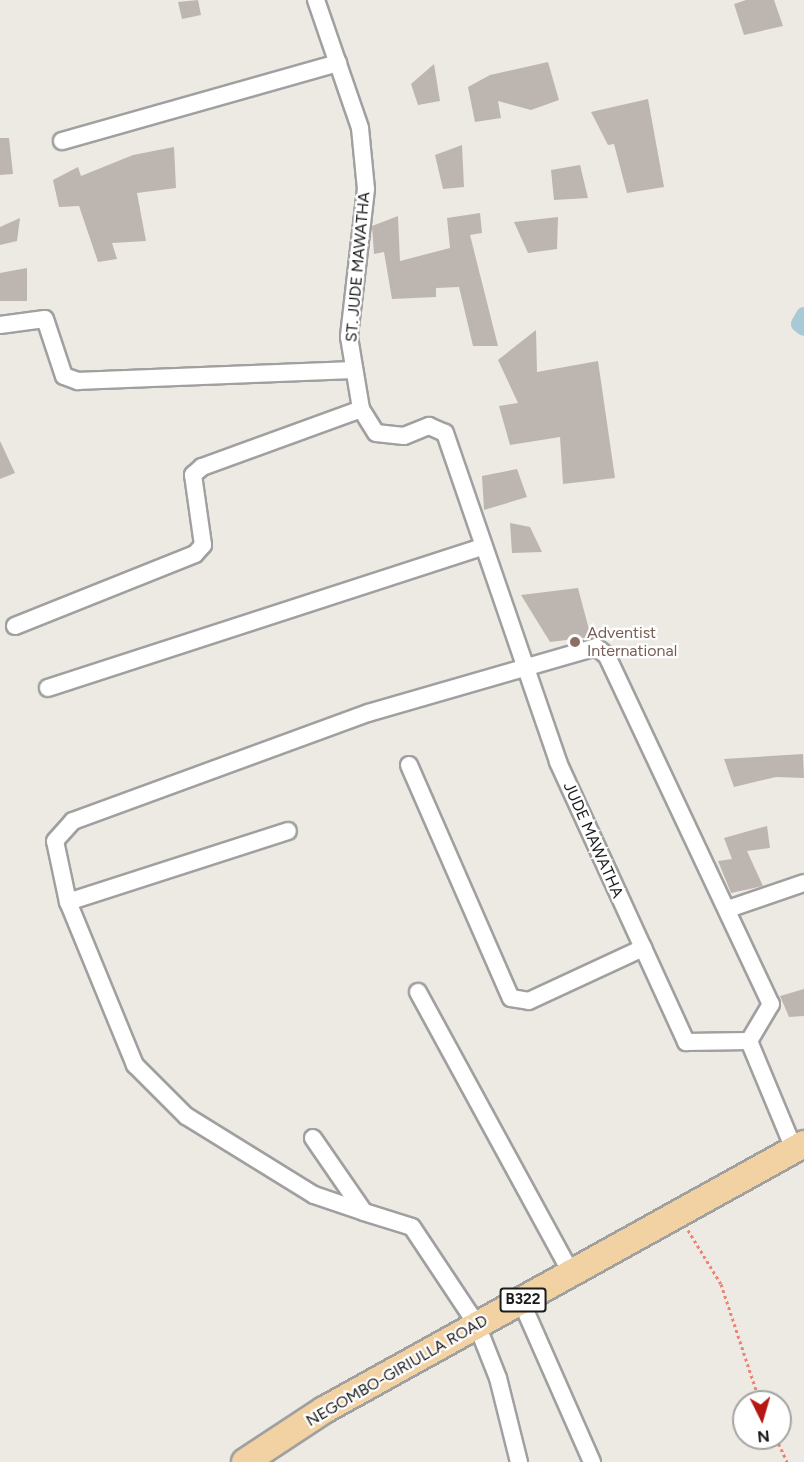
<!DOCTYPE html>
<html>
<head>
<meta charset="utf-8">
<style>
  body { margin:0 }
  #map { position:relative; width:804px; height:1462px; overflow:hidden; background:#edeae3; font-family:Figtree,sans-serif }
  div>[style] { position:absolute }
  .canal>* { height:16px; margin:-8px; padding:0 8px; transform-origin:8px; border-radius:8px; background:#a7cad6 }
  .building>* { inset:0; background:#bdb6b0 }
  .path>* { height:3px; margin-top:-1.5px; transform-origin:0; background:repeating-linear-gradient(90deg,#ec8475 0 3px,transparent 0 6px) }
  .roads { filter:drop-shadow(2px 0 #a0a0a0) drop-shadow(-2px 0 #a0a0a0) drop-shadow(0 2px #a0a0a0) drop-shadow(0 -2px #a0a0a0) }
  .street>* { height:16px; margin:-8px; padding:0 8px; transform-origin:8px; border-radius:8px; background:#fff }
  .primary>* { height:26px; margin:-13px; padding:0 13px; transform-origin:13px; border-radius:13px; background:#f2d2a2 }
  .dots>* { width:16px; height:16px; translate:-50% -50%; box-sizing:border-box; border:3px solid #fff; border-radius:50% }
  span { translate:-50% -50%; white-space:nowrap; text-align:center; line-height:1.15; -webkit-text-stroke:4.5px #fff; paint-order:stroke }
  .shield-label span { padding:2px 4px; background:#fff; border:2px solid; border-radius:4px; -webkit-text-stroke-width:0 }
  .shield-label { font-size:15px; color:#1c1c1c; font-weight:700 }
  .street-label { font-size:16px; color:#1c1c1c }
  .education-label { font-size:16px; color:#785e54 }
  .left { translate:0 -50%; text-align:left }
  .north { position:absolute; left:732px; top:1390px; width:60px; height:60px; box-sizing:border-box; background:#fff; border:2px solid #a4a4a4; border-radius:50%; rotate:175deg; font-size:16px; font-weight:700; line-height:24px; text-align:center; color:#1c1c1c }
  .north::after { content:''; display:block; margin:auto; width:21px; height:27px; background:#b51713; clip-path:polygon(50% 0,100% 100%,50% 72%,0 100%) }
</style>
</head>
<body>
<div id="map">
  <div class="canal">
    <i style="left:804px;top:315px;width:10px;rotate:119deg"></i>
    <i style="left:799px;top:324px;width:6px;rotate:39deg"></i>
  </div>
  <div class="building">
    <i style="clip-path:polygon(198px 0,201px 15px,182px 19px,178px 2px)"></i>
    <i style="clip-path:polygon(746px 0,774px 0,783px 26px,744px 35px,734px 4px)"></i>
    <i style="clip-path:polygon(548px 62px,559px 100px,531px 110px,498px 101px,501px 118px,475px 122px,468px 87px,490px 75px)"></i>
    <i style="clip-path:polygon(434px 64px,440px 101px,418px 105px,411px 84px)"></i>
    <i style="clip-path:polygon(648px 99px,664px 187px,627px 193px,614px 144px,608px 145px,591px 112px)"></i>
    <i style="clip-path:polygon(0 138px,9px 138px,13px 174px,0 175px)"></i>
    <i style="clip-path:polygon(462px 145px,464px 187px,443px 189px,435px 155px)"></i>
    <i style="clip-path:polygon(174px 147px,176px 188px,137px 193px,146px 241px,112px 243px,117px 259px,98px 262px,79px 206px,59px 207px,53px 180px,78px 167px,81px 176px,133px 155px)"></i>
    <i style="clip-path:polygon(580px 165px,588px 198px,554px 200px,551px 170px)"></i>
    <i style="clip-path:polygon(480px 213px,482px 233px,470px 235px,498px 346px,473px 346px,459px 287px,436px 288px,436px 297px,392px 299px,384px 252px,374px 254px,372px 226px,398px 216px,400px 261px,450px 248px,447px 218px)"></i>
    <i style="clip-path:polygon(558px 217px,557px 249px,528px 253px,514px 222px)"></i>
    <i style="clip-path:polygon(20px 218px,17px 241px,0 245px,0 227px)"></i>
    <i style="clip-path:polygon(27px 268px,27px 301px,0 301px,0 273px)"></i>
    <i style="clip-path:polygon(536px 330px,537px 372px,598px 361px,615px 478px,563px 484px,560px 437px,510px 445px,499px 406px,518px 403px,498px 360px)"></i>
    <i style="clip-path:polygon(0 441px,15px 473px,0 479px)"></i>
    <i style="clip-path:polygon(517px 469px,527px 497px,484px 510px,482px 476px)"></i>
    <i style="clip-path:polygon(510px 523px,530px 527px,542px 552px,512px 553px)"></i>
    <i style="clip-path:polygon(578px 588px,591px 637px,550px 642px,521px 595px)"></i>
    <i style="clip-path:polygon(803px 754px,804px 778px,776px 777px,734px 787px,724px 759px)"></i>
    <i style="clip-path:polygon(767px 826px,770px 848px,747px 851px,763px 886px,731px 893px,718px 861px,732px 859px,724px 838px)"></i>
    <i style="clip-path:polygon(804px 989px,804px 1016px,789px 1017px,780px 996px)"></i>
  </div>
  <div class="path">
    <i style="left:688px;top:1230px;width:63px;rotate:58.6deg"></i>
    <i style="left:721px;top:1284px;width:124px;rotate:71.7deg"></i>
    <i style="left:776px;top:1438px;width:26px;rotate:65deg"></i>
  </div>
  <div class="roads">
    <div class="street">
      <i style="left:316px;top:0;width:135px;rotate:71deg"></i>
      <i style="left:360px;top:128px;width:61px;rotate:84.4deg"></i>
      <i style="left:366px;top:189px;width:149px;rotate:96.6deg"></i>
      <i style="left:349px;top:337px;width:73px;rotate:80.5deg"></i>
      <i style="left:361px;top:409px;width:28px;rotate:58deg"></i>
      <i style="left:376px;top:433px;width:28px;rotate:6deg"></i>
      <i style="left:404px;top:436px;width:27px;rotate:-22deg"></i>
      <i style="left:429px;top:426px;width:17px;rotate:24deg"></i>
      <i style="left:445px;top:433px;width:348px;rotate:71deg"></i>
      <i style="left:558px;top:762px;width:308px;rotate:65.4deg"></i>
      <i style="left:686px;top:1042px;width:63px;rotate:-0.9deg"></i>
      <i style="left:749px;top:1041px;width:117px;rotate:67.4deg"></i>
      <i style="left:62px;top:141px;width:287px;rotate:-15.8deg"></i>
      <i style="left:0;top:325px;width:45px;rotate:-7.6deg"></i>
      <i style="left:45px;top:319px;width:60px;rotate:71.6deg"></i>
      <i style="left:64px;top:376px;width:15px;rotate:20deg"></i>
      <i style="left:78px;top:381px;width:274px;rotate:-2.3deg"></i>
      <i style="left:15px;top:626px;width:194px;rotate:-21.8deg"></i>
      <i style="left:195px;top:554px;width:12px;rotate:-48deg"></i>
      <i style="left:203px;top:545px;width:71px;rotate:-98.1deg"></i>
      <i style="left:193px;top:475px;width:12px;rotate:-42deg"></i>
      <i style="left:202px;top:467px;width:169px;rotate:-20deg"></i>
      <i style="left:48px;top:688px;width:454px;rotate:-18deg"></i>
      <i style="left:409px;top:765px;width:254px;rotate:66.4deg"></i>
      <i style="left:511px;top:998px;width:18px;rotate:9deg"></i>
      <i style="left:529px;top:1001px;width:126px;rotate:-24.9deg"></i>
      <i style="left:68px;top:902px;width:231px;rotate:-17.9deg"></i>
      <i style="left:728px;top:909px;width:80px;rotate:-18.9deg"></i>
      <i style="left:418px;top:992px;width:320px;rotate:61.4deg"></i>
      <i style="left:313px;top:1138px;width:90px;rotate:55.4deg"></i>
      <i style="left:364px;top:1212px;width:50px;rotate:17.4deg"></i>
      <i style="left:412px;top:1227px;width:118px;rotate:56.4deg"></i>
      <i style="left:477px;top:1325px;width:57px;rotate:68.4deg"></i>
      <i style="left:498px;top:1378px;width:87px;rotate:76deg"></i>
      <i style="left:364px;top:1212px;width:53px;rotate:-161.2deg"></i>
      <i style="left:314px;top:1195px;width:150px;rotate:-148.3deg"></i>
      <i style="left:186px;top:1116px;width:72px;rotate:-135deg"></i>
      <i style="left:135px;top:1065px;width:176px;rotate:-112.3deg"></i>
      <i style="left:68px;top:902px;width:62px;rotate:-102deg"></i>
      <i style="left:55px;top:841px;width:27px;rotate:-48deg"></i>
      <i style="left:73px;top:821px;width:314px;rotate:-20.1deg"></i>
      <i style="left:368px;top:713px;width:237px;rotate:-16.1deg"></i>
      <i style="left:596px;top:647px;width:14px;rotate:39deg"></i>
      <i style="left:607px;top:656px;width:385px;rotate:64.8deg"></i>
      <i style="left:771px;top:1004px;width:43px;rotate:120.7deg"></i>
      <i style="left:521px;top:1301px;width:176px;rotate:66.2deg"></i>
    </div>
    <div class="primary">
      <i style="left:245px;top:1462px;width:95px;rotate:-33.4deg"></i>
      <i style="left:324px;top:1410px;width:549px;rotate:-28.99deg"></i>
    </div>
  </div>
  <div class="dots">
    <i style="left:575px;top:642px;background:#8d6e63"></i>
  </div>
  <div class="shield-label">
    <span style="left:523px;top:1300px">B322</span>
  </div>
  <div class="street-label">
    <span style="left:358px;top:267px;rotate:-85deg">ST. JUDE MAWATHA</span>
    <span style="left:593px;top:840px;rotate:66deg">JUDE MAWATHA</span>
    <span style="left:397px;top:1371px;rotate:-30deg">NEGOMBO-GIRIULLA ROAD</span>
  </div>
  <div class="education-label">
    <span class="left" style="left:587px;top:642px">Adventist<br>International</span>
  </div>
  <div class="north">N</div>
</div>
</body>
</html>
